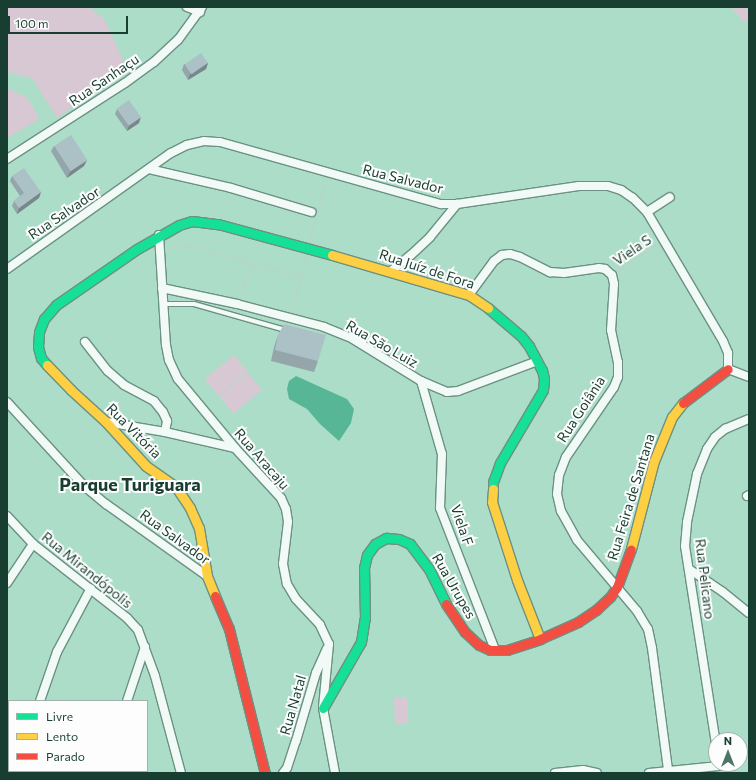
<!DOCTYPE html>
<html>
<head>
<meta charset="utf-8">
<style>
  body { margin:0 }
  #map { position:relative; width:756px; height:780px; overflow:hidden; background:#abddc8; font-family:Commissioner,sans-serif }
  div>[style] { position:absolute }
  .green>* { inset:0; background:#d8c8d3; transform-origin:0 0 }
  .water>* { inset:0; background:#57b695 }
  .path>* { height:1.5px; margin-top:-0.75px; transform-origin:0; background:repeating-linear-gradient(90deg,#bfcfc9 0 2px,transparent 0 4px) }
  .roads { filter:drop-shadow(1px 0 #6c9182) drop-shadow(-1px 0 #6c9182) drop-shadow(0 1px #6c9182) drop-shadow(0 -1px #6c9182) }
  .lane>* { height:4px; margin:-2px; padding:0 2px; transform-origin:2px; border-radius:2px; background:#f2faf7 }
  .street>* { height:8px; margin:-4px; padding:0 4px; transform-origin:4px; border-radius:4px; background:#f2faf7 }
  .fast>* { height:9px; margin:-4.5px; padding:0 4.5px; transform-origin:4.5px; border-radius:4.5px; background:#16e098 }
  .slow>* { height:9px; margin:-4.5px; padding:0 4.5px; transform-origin:4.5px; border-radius:4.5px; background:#ffcf43 }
  .jam>* { height:9px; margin:-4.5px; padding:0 4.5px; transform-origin:4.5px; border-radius:4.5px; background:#f24e42 }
  .wall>* { inset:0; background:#94a6aa }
  .shaded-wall>* { inset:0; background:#78878b }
  .building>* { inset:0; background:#acc1c6; transform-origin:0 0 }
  span { translate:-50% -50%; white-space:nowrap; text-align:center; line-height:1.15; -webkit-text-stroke:4px #fdfdfd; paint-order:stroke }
  .street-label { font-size:14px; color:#173e30 }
  .district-label { font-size:18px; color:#173e30; font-weight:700 }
  .frame { position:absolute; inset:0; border:8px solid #173e30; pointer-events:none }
  .legend { position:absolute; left:8px; top:700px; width:140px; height:72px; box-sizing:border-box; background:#fdfdfd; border:1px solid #a1b1ab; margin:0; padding:5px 7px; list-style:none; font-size:12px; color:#173e30 }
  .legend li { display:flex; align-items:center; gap:8px; height:20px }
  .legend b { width:20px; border:1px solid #a1b1ab }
  .north { position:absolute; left:708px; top:732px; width:40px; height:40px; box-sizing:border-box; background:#fdfdfd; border:1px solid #a1b1ab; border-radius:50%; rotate:0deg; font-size:11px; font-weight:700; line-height:16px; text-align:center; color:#173e30 }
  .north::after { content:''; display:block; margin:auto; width:14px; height:18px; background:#4b7665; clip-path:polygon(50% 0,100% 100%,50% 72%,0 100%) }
  .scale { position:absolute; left:8px; top:16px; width:120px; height:18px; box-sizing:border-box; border:2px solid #173e30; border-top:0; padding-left:5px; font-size:12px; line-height:14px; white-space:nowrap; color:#173e30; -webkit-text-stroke:3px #fdfdfd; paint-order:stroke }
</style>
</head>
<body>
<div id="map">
  <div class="green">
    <i style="clip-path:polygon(7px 7px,89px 7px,105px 20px,126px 67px,57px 118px,32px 78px,7px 72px)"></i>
    <i style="clip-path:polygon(730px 7px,749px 7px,749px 20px,745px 23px)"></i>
    <i style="clip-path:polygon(7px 88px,28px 98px,39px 119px,7px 138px)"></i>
    <i style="left:234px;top:355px;width:22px;height:38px;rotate:51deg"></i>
    <i style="left:248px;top:373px;width:22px;height:37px;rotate:51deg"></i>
    <i style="left:407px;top:697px;width:26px;height:13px;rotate:88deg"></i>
  </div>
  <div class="water">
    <i style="clip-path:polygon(296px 376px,347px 399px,354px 409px,351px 423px,339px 441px,320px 424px,307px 409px,289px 399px,287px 389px,289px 381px)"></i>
  </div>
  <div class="path">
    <i style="left:318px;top:209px;width:30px;rotate:-75deg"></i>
    <i style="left:310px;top:240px;width:23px;rotate:-75deg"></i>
    <i style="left:168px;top:248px;width:17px;rotate:-10deg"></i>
    <i style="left:185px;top:245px;width:120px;rotate:15.4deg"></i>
    <i style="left:618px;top:271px;width:47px;rotate:-33.7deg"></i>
    <i style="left:240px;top:296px;width:36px;rotate:-72deg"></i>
    <i style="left:293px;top:312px;width:57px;rotate:-76.7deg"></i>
  </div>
  <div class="roads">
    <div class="lane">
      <i style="left:164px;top:304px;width:30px"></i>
      <i style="left:194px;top:304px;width:95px;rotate:15.9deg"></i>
    </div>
    <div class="street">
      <i style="left:187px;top:7px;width:14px;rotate:21deg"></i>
      <i style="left:7px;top:159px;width:140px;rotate:-32.8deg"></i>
      <i style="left:125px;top:83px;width:36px;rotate:-36deg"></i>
      <i style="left:154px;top:62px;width:33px;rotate:-43deg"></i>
      <i style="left:178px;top:40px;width:41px;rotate:-54deg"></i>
      <i style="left:149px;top:169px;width:84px;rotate:13deg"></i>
      <i style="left:231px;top:188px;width:84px;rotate:16.7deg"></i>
      <i style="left:647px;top:212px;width:27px;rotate:-33deg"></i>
      <i style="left:159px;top:235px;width:110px;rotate:86.4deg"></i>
      <i style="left:166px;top:345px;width:15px;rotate:79deg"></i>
      <i style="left:169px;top:360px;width:21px;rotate:65deg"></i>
      <i style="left:178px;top:379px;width:89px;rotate:50.4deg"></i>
      <i style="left:235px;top:448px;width:68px;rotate:47.4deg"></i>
      <i style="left:281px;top:498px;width:12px;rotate:66deg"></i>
      <i style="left:286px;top:509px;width:13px;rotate:81deg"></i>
      <i style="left:288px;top:522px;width:42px;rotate:96.8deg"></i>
      <i style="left:283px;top:564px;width:20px;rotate:79deg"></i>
      <i style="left:287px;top:584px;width:17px;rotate:59deg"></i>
      <i style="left:296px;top:599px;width:35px;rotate:47deg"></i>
      <i style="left:320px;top:625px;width:21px;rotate:65deg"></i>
      <i style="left:329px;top:644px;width:64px;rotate:95.4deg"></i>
      <i style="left:323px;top:708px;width:66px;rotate:79.5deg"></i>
      <i style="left:7px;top:269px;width:201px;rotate:-35.3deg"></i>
      <i style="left:171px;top:153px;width:18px;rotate:-27deg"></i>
      <i style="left:187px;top:145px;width:17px;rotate:-13deg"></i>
      <i style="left:204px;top:141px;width:16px;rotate:4deg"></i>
      <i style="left:220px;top:142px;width:230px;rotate:15.7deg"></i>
      <i style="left:441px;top:204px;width:16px"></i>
      <i style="left:457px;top:204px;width:123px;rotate:-8.4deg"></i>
      <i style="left:579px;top:186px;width:29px"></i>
      <i style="left:608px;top:186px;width:14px;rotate:17deg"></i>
      <i style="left:621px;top:190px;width:14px;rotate:34deg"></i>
      <i style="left:633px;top:198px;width:20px;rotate:45deg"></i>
      <i style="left:647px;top:212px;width:150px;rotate:59.5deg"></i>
      <i style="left:723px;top:341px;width:13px;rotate:67deg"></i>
      <i style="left:728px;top:353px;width:16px;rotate:90deg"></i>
      <i style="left:728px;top:369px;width:22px;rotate:21deg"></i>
      <i style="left:391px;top:271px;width:26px;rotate:-39deg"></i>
      <i style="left:411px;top:255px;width:26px;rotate:-43deg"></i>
      <i style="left:430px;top:237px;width:43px;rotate:-50.7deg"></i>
      <i style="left:162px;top:288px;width:77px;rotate:12deg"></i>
      <i style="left:237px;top:304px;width:90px;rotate:14.8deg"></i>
      <i style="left:324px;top:327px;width:31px;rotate:22deg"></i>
      <i style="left:353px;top:339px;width:80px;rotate:31.7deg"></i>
      <i style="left:421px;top:381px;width:28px;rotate:23deg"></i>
      <i style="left:447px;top:392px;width:11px;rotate:-5deg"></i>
      <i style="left:458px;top:391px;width:85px;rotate:-20.6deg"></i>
      <i style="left:469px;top:295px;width:42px;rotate:-53.7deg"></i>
      <i style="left:494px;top:261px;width:10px;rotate:-37deg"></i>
      <i style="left:502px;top:255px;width:8px;rotate:-7deg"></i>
      <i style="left:510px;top:254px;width:10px;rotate:17deg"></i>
      <i style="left:520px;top:257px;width:34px;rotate:27deg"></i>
      <i style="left:550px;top:272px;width:14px;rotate:4deg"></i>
      <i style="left:564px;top:273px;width:35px;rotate:-8deg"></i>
      <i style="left:599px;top:268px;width:6px;rotate:9deg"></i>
      <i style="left:605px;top:269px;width:9px;rotate:41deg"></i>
      <i style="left:612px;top:275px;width:9px;rotate:77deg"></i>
      <i style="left:614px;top:284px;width:46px;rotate:93.7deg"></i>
      <i style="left:611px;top:330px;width:33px;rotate:78deg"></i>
      <i style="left:618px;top:362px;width:15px;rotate:90deg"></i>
      <i style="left:618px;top:377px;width:11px;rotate:112deg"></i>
      <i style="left:614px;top:387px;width:85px;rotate:124.4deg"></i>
      <i style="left:566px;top:457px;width:19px;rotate:111deg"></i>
      <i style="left:559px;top:475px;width:19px;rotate:96deg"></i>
      <i style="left:557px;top:494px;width:17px;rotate:77deg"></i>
      <i style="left:561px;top:511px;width:33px;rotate:61deg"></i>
      <i style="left:577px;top:540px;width:93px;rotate:49.8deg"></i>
      <i style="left:637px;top:611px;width:21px;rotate:59deg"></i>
      <i style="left:648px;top:629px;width:19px;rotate:78deg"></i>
      <i style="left:652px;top:648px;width:123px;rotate:82.5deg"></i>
      <i style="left:85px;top:342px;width:37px;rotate:52deg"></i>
      <i style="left:108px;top:371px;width:21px;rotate:41deg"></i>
      <i style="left:124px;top:385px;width:34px;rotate:28deg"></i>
      <i style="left:154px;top:401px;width:14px;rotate:51deg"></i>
      <i style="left:163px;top:412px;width:10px;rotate:66deg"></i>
      <i style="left:167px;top:421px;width:11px;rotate:100deg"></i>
      <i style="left:421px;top:381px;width:76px;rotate:74deg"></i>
      <i style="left:442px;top:454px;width:54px;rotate:92.1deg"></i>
      <i style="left:440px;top:508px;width:152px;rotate:68.8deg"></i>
      <i style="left:7px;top:402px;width:113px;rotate:47.5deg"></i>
      <i style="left:83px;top:485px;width:30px;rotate:40deg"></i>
      <i style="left:106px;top:504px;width:124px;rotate:35.5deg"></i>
      <i style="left:106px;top:422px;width:60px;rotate:9.6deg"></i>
      <i style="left:165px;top:432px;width:72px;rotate:12.9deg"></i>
      <i style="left:747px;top:496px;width:2px;rotate:-27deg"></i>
      <i style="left:7px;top:516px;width:38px;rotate:47deg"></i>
      <i style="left:33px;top:544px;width:120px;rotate:38.2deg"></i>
      <i style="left:127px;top:618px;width:16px;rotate:47deg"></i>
      <i style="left:138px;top:630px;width:49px;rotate:69.7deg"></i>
      <i style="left:155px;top:676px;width:100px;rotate:75deg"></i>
      <i style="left:689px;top:569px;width:41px;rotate:34.1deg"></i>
      <i style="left:723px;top:592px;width:33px;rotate:39deg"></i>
      <i style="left:7px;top:583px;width:47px;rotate:-56.3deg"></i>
      <i style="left:40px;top:701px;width:52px;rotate:-70.9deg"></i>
      <i style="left:57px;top:652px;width:72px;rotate:-62deg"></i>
      <i style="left:127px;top:701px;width:57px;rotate:-71.6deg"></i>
      <i style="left:716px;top:744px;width:200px;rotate:-98.9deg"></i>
      <i style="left:685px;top:546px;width:24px;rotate:-85deg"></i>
      <i style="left:687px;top:522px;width:49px;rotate:-78.2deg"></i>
      <i style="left:697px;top:474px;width:27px;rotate:-68deg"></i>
      <i style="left:707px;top:449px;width:14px;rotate:-56deg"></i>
      <i style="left:715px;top:437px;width:13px;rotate:-39deg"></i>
      <i style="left:725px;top:429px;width:26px;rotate:-23deg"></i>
      <i style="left:16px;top:773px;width:2px;rotate:-90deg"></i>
      <i style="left:102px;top:773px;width:2px;rotate:-63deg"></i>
      <i style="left:283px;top:773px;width:6px;rotate:-51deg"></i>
      <i style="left:287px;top:768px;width:28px;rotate:-72deg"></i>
      <i style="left:296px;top:741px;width:71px;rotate:-73.6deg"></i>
      <i style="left:316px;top:673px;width:27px;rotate:-66deg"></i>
      <i style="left:555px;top:773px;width:28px;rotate:-6deg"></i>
      <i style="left:583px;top:770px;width:14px;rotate:12deg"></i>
      <i style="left:649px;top:773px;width:70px;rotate:-5.7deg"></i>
    </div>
    <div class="fast">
      <i style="left:488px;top:308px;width:43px;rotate:40.3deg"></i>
      <i style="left:521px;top:336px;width:13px;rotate:51deg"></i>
      <i style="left:529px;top:346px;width:27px;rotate:62deg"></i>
      <i style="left:542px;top:370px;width:9px;rotate:77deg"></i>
      <i style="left:544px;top:379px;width:11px;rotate:95deg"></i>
      <i style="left:543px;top:390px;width:85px;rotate:120.5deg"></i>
      <i style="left:500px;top:463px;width:20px;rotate:110deg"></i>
      <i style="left:493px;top:482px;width:7px;rotate:90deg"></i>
      <i style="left:47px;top:365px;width:9px;rotate:-131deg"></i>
      <i style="left:41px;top:358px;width:11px;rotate:-105deg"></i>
      <i style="left:38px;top:347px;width:15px;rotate:-86deg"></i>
      <i style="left:39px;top:332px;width:14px;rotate:-69deg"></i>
      <i style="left:44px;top:319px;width:18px;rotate:-49deg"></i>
      <i style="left:56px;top:305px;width:98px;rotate:-34.7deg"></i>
      <i style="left:137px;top:249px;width:48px;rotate:-29.7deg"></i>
      <i style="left:179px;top:225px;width:14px;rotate:-17deg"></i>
      <i style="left:192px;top:221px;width:26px;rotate:7deg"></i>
      <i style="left:218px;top:224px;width:118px;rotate:15.2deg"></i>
      <i style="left:323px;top:708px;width:76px;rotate:-60.1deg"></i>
      <i style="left:361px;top:642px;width:24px;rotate:-81deg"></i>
      <i style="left:365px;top:618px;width:50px;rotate:-91.1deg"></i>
      <i style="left:364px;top:568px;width:13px;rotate:-77deg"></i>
      <i style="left:367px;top:555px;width:14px;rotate:-54deg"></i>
      <i style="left:375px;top:544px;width:13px;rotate:-29deg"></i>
      <i style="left:386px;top:538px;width:13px;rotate:4deg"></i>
      <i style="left:399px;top:539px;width:12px;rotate:24deg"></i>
      <i style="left:410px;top:544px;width:31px;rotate:53deg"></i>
      <i style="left:429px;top:569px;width:39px;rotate:64deg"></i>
    </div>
    <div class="slow">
      <i style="left:332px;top:255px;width:143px;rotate:16.3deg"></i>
      <i style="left:469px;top:295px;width:23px;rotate:34deg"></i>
      <i style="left:47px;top:365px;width:35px;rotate:46deg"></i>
      <i style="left:71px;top:390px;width:47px;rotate:42.4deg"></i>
      <i style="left:106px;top:422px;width:59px;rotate:47.7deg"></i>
      <i style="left:146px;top:466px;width:37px;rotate:35deg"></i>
      <i style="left:176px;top:487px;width:25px;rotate:56deg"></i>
      <i style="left:190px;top:508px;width:22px;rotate:66deg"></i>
      <i style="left:199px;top:528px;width:49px;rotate:80.5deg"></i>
      <i style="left:207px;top:576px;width:22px;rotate:68deg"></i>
      <i style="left:493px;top:489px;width:13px;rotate:94deg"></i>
      <i style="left:492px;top:502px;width:82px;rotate:72.2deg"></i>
      <i style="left:517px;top:580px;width:63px;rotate:68.7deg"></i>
      <i style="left:631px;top:549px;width:91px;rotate:-75.4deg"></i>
      <i style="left:654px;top:461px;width:48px;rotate:-67.8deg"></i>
      <i style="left:672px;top:417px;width:18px;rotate:-52deg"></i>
    </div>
    <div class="jam">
      <i style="left:683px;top:403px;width:56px;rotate:-37.1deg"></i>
      <i style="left:215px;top:596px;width:36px;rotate:67deg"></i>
      <i style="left:229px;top:629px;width:148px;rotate:76deg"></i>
      <i style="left:446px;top:604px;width:34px;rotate:56deg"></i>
      <i style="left:465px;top:632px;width:19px;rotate:43deg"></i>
      <i style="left:479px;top:645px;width:12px;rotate:24deg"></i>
      <i style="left:490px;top:650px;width:17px"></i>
      <i style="left:507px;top:650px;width:35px;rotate:-18deg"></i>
      <i style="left:540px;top:639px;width:42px;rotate:-24.1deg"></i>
      <i style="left:578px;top:622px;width:22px;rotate:-34deg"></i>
      <i style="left:596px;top:610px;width:19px;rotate:-43deg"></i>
      <i style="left:610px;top:597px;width:12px;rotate:-55deg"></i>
      <i style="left:617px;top:587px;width:40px;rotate:-69.8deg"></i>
    </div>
  </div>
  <div class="wall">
    <i style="clip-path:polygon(208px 63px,206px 69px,188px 80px,182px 70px,184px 64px)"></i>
    <i style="clip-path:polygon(117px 109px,139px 123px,127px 131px,115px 114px)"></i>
    <i style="clip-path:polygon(54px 146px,87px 160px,84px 166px,67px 178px,51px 151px)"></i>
    <i style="clip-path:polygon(12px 176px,41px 192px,39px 198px,17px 214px,12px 206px,14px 201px,20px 196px,10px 181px)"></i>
    <i style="clip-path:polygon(278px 335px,318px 361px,314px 372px,271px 361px,274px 347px)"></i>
  </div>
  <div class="shaded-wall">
    <i style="clip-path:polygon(208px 63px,206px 69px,188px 80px,190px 74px)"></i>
    <i style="clip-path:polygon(141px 117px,139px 123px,127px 131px,129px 125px)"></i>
    <i style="clip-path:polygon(87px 160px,84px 166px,67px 178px,70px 172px)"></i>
    <i style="clip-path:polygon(41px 192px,39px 198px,17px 214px,19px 208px)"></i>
  </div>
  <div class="building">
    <i style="left:201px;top:53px;width:12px;height:20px;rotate:55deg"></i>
    <i style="left:129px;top:100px;width:21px;height:15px;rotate:55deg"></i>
    <i style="left:71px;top:135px;width:30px;height:20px;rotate:57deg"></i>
    <i style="clip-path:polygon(24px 168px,41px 192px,19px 208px,14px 201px,24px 193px,12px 176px)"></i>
    <i style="clip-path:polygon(284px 324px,326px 335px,318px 361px,275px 350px,278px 335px)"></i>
  </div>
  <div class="street-label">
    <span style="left:104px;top:80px;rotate:-34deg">Rua Sanhaçu</span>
    <span style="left:403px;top:179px;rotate:14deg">Rua Salvador</span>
    <span style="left:64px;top:213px;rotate:-34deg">Rua Salvador</span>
    <span style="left:632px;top:250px;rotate:-34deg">Viela S</span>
    <span style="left:427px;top:269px;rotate:18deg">Rua Juíz de Fora</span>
    <span style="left:382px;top:344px;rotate:30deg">Rua São Luiz</span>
    <span style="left:581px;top:409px;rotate:-57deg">Rua Goiânia</span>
    <span style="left:134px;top:431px;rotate:45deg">Rua Vitória</span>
    <span style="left:262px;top:459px;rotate:49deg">Rua Aracaju</span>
    <span style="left:631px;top:497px;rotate:-73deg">Rua Feira de Santana</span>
    <span style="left:462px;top:525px;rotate:71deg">Viela F</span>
    <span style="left:175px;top:537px;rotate:36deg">Rua Salvador</span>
    <span style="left:87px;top:570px;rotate:39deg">Rua Mirandópolis</span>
    <span style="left:705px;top:579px;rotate:83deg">Rua Pelicano</span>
    <span style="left:454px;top:586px;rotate:60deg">Rua Urupes</span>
    <span style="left:293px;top:705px;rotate:-74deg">Rua Natal</span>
  </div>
  <div class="district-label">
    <span style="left:130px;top:484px">Parque Turiguara</span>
  </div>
  <div class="frame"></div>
  <ul class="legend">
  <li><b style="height:5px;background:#16e098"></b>Livre</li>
  <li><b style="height:5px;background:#ffcf43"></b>Lento</li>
  <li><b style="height:5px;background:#f24e42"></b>Parado</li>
  </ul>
  <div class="north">N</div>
  <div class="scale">100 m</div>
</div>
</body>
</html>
